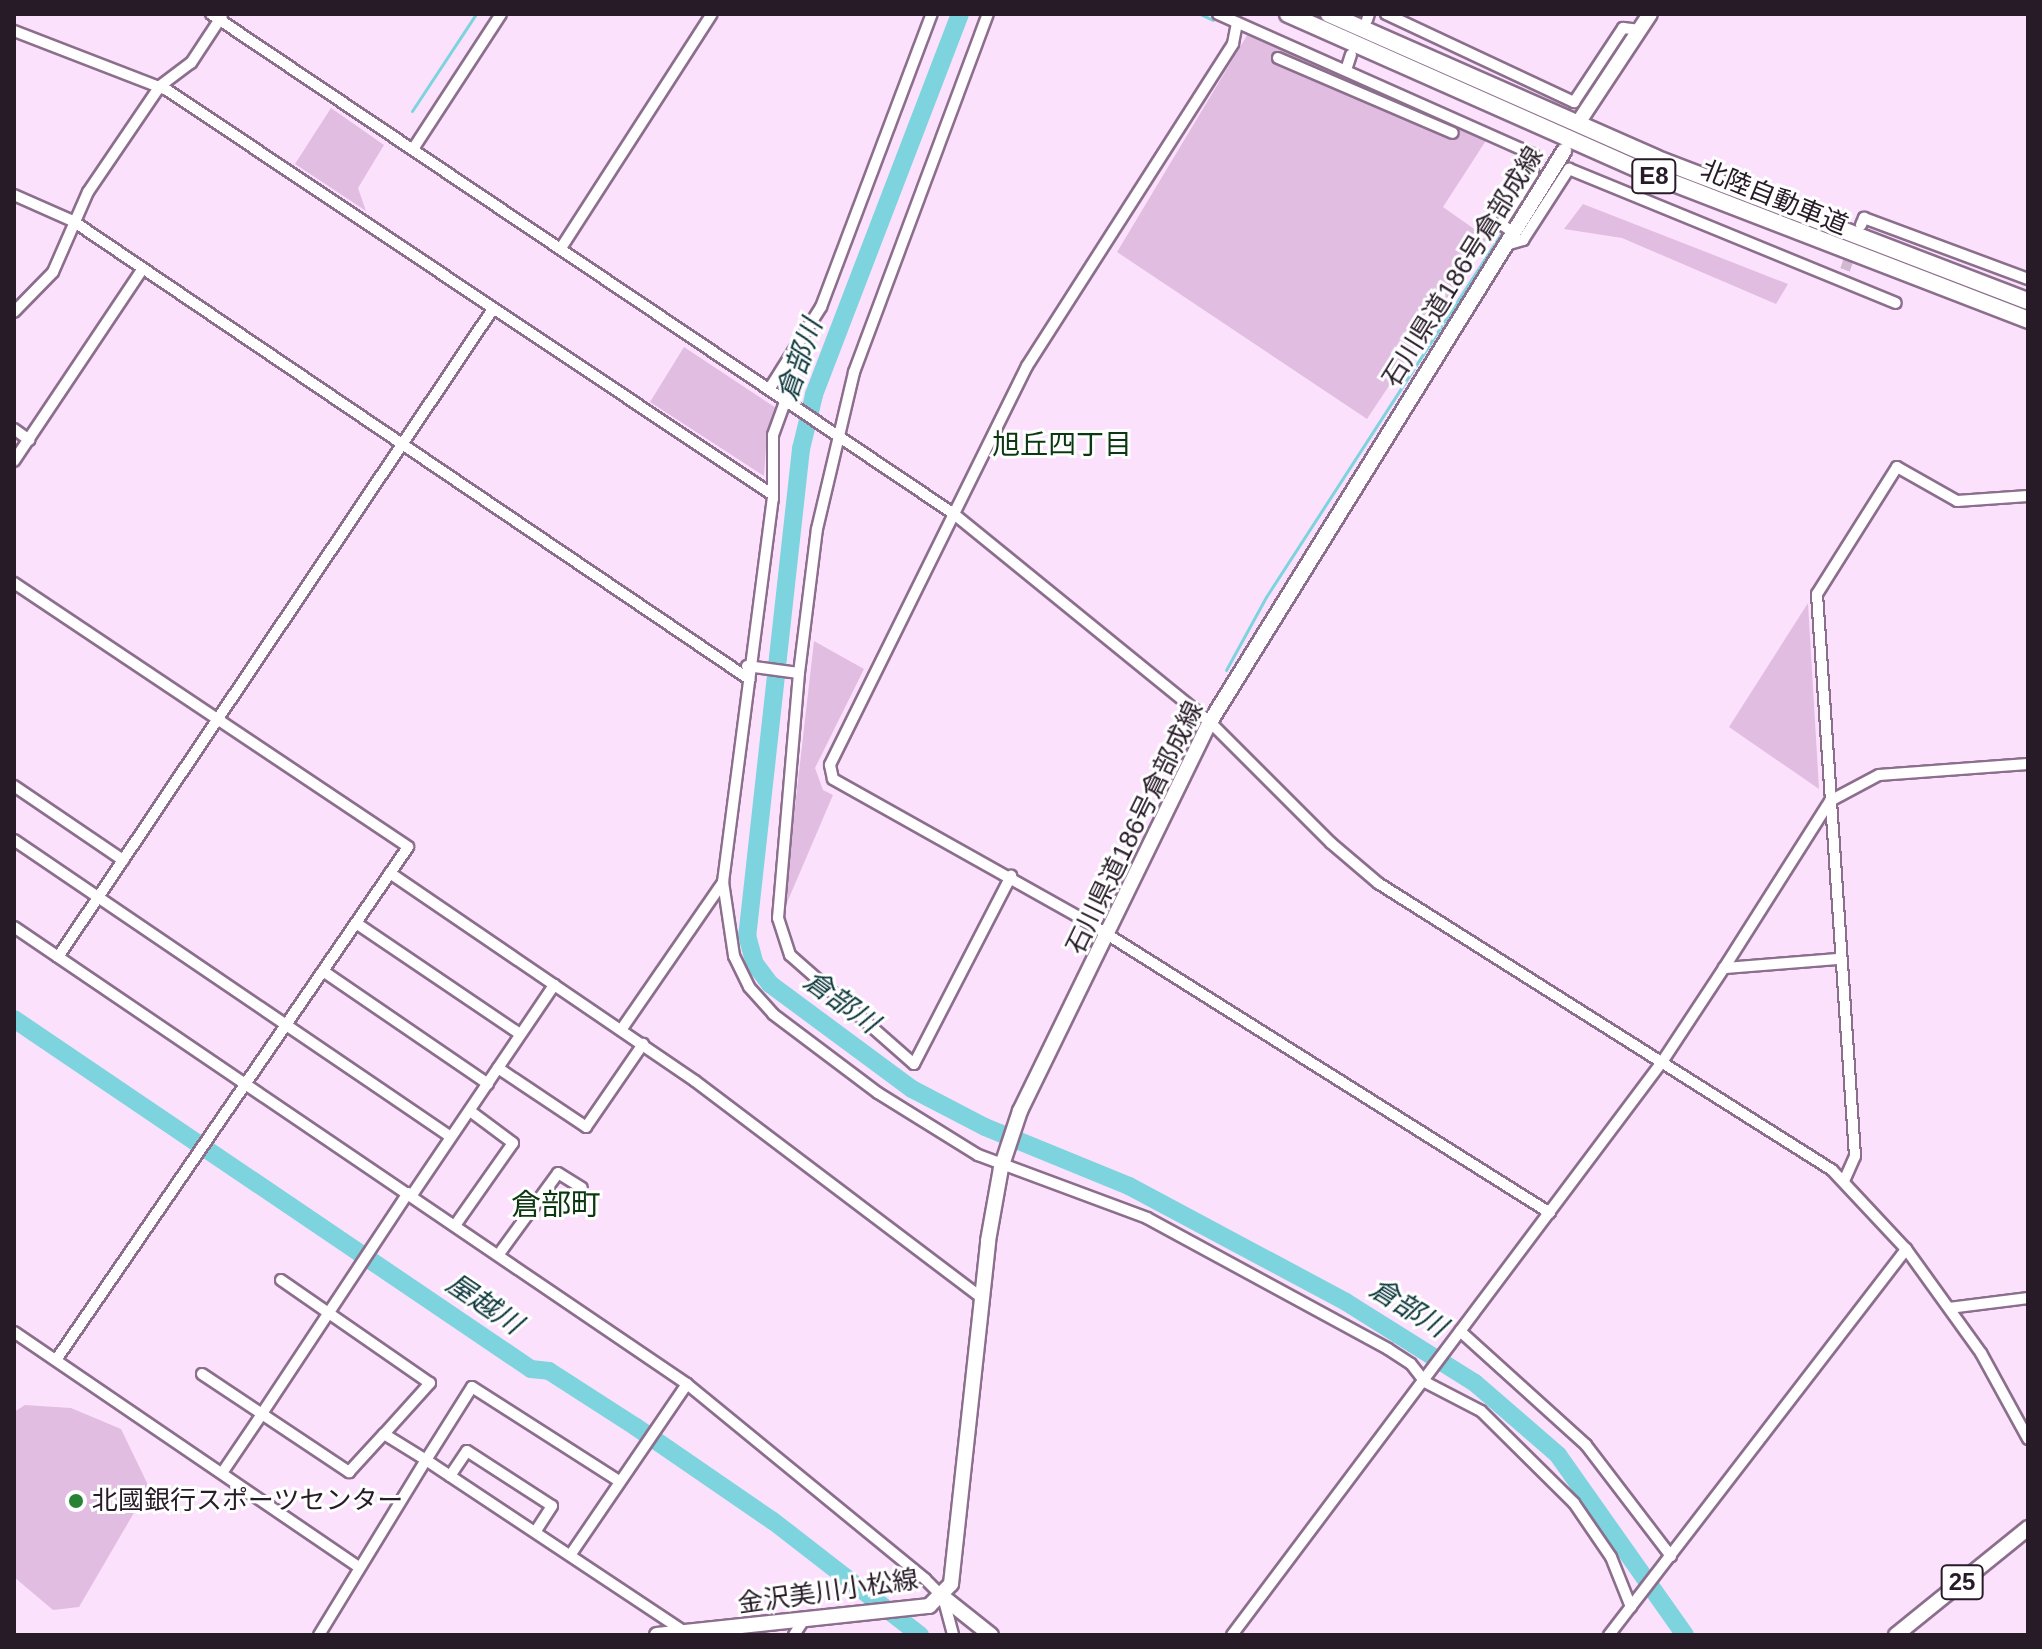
<!DOCTYPE html>
<html>
<head>
<meta charset="utf-8">
<style>
  body { margin:0 }
  #map { position:relative; width:2042px; height:1649px; overflow:hidden; background:#fce1fd; font-family:Helvetica,"Noto Sans JP",sans-serif }
  div>[style] { position:absolute }
  .green>* { inset:0; background:#e1bde2 }
  .stream>* { height:3px; margin:-1.5px; padding:0 1.5px; transform-origin:1.5px; border-radius:1.5px; background:#7dd4de }
  .river>* { height:18px; margin:-9px; padding:0 9px; transform-origin:9px; border-radius:9px; background:#7dd4de }
  .minor-tunnel>* { height:10px; margin-top:-5px; transform-origin:0; background:repeating-linear-gradient(90deg,#d1b9d2 0 10px,transparent 0 15px) }
  .roads { filter:drop-shadow(2px 0 #8c6e8d) drop-shadow(-2px 0 #8c6e8d) drop-shadow(0 2px #8c6e8d) drop-shadow(0 -2px #8c6e8d) }
  .minor>* { height:10px; margin:-5px; padding:0 5px; transform-origin:5px; border-radius:5px; background:#fff }
  .major>* { height:14px; margin:-7px; padding:0 7px; transform-origin:7px; border-radius:7px; background:#fff }
  .highway>* { height:16px; margin:-8px; padding:0 8px; transform-origin:8px; border-radius:8px; background:#fff }
  .dots>* { width:22px; height:22px; translate:-50% -50%; box-sizing:border-box; border:4px solid #fff; border-radius:50% }
  span { translate:-50% -50%; white-space:nowrap; text-align:center; line-height:1.15; -webkit-text-stroke:6px #fff; paint-order:stroke }
  .shield-label span { padding:2px 6px; background:#fff; border:2px solid; border-radius:6px; -webkit-text-stroke-width:0 }
  .shield-label { font-size:24px; color:#271b28; font-weight:700 }
  .street-label { font-size:26px; color:#271b28 }
  .poi-label { font-size:26px; color:#271b28 }
  .left { translate:0 -50%; text-align:left }
  .water-label { font-size:28px; color:#0c373c; font-style:italic }
  .neighbourhood-label { font-size:28px; color:#0b3711 }
  .quarter-label { font-size:30px; color:#0b3711 }
  .frame { position:absolute; inset:0; border:16px solid #271b28; pointer-events:none }
</style>
</head>
<body>
<div id="map">
  <div class="green">
    <i style="clip-path:polygon(1249px 32px,1487px 139px,1443px 207px,1487px 238px,1367px 419px,1117px 252px)"></i>
    <i style="clip-path:polygon(331px 108px,384px 145px,358px 188px,366px 211px,295px 164px)"></i>
    <i style="clip-path:polygon(1583px 204px,1788px 284px,1776px 304px,1622px 238px,1564px 229px)"></i>
    <i style="clip-path:polygon(684px 347px,776px 408px,767px 433px,764px 476px,650px 402px)"></i>
    <i style="clip-path:polygon(1808px 603px,1819px 789px,1729px 727px)"></i>
    <i style="clip-path:polygon(814px 641px,864px 669px,815px 768px,823px 790px,833px 795px,783px 912px)"></i>
    <i style="clip-path:polygon(25px 1405px,71px 1408px,121px 1429px,149px 1487px,79px 1607px,53px 1610px,14px 1577px,14px 1412px)"></i>
  </div>
  <div class="stream">
    <i style="left:1200px;top:14px;width:14px;rotate:25deg"></i>
    <i style="left:412px;top:111px;width:116px;rotate:-56.6deg"></i>
    <i style="left:1226px;top:670px;width:83px;rotate:-61.3deg"></i>
    <i style="left:1266px;top:597px;width:432px;rotate:-57.1deg"></i>
  </div>
  <div class="river">
    <i style="left:960px;top:14px;width:408px;rotate:111deg"></i>
    <i style="left:814px;top:395px;width:56px;rotate:103.5deg"></i>
    <i style="left:801px;top:449px;width:489px;rotate:96.3deg"></i>
    <i style="left:747px;top:935px;width:30px;rotate:75deg"></i>
    <i style="left:755px;top:964px;width:25px;rotate:53deg"></i>
    <i style="left:770px;top:984px;width:177px;rotate:36.5deg"></i>
    <i style="left:912px;top:1089px;width:82px;rotate:27.5deg"></i>
    <i style="left:985px;top:1127px;width:156px;rotate:22.3deg"></i>
    <i style="left:1129px;top:1186px;width:246px;rotate:28.1deg"></i>
    <i style="left:1346px;top:1302px;width:152px;rotate:32.1deg"></i>
    <i style="left:1475px;top:1383px;width:110px;rotate:40.9deg"></i>
    <i style="left:1558px;top:1455px;width:220px;rotate:54.8deg"></i>
    <i style="left:14px;top:1019px;width:624px;rotate:34.1deg"></i>
    <i style="left:531px;top:1369px;width:18px;rotate:6deg"></i>
    <i style="left:549px;top:1371px;width:103px;rotate:32.8deg"></i>
    <i style="left:636px;top:1427px;width:166px;rotate:34.5deg"></i>
    <i style="left:773px;top:1521px;width:186px;rotate:37.8deg"></i>
  </div>
  <div class="minor-tunnel">
    <i style="left:1845px;top:270px;width:42px;rotate:-70.7deg"></i>
  </div>
  <div class="roads">
    <div class="minor">
      <i style="left:211px;top:14px;width:896px;rotate:33.94deg"></i>
      <i style="left:954px;top:514px;width:330px;rotate:39.1deg"></i>
      <i style="left:1210px;top:722px;width:171px;rotate:45deg"></i>
      <i style="left:1331px;top:843px;width:62px;rotate:40.4deg"></i>
      <i style="left:1378px;top:883px;width:537px;rotate:32.3deg"></i>
      <i style="left:1832px;top:1170px;width:108px;rotate:46.9deg"></i>
      <i style="left:1906px;top:1249px;width:128px;rotate:54.2deg"></i>
      <i style="left:1981px;top:1353px;width:98px;rotate:61.3deg"></i>
      <i style="left:1218px;top:14px;width:345px;rotate:24deg"></i>
      <i style="left:1533px;top:154px;width:19px;rotate:90deg"></i>
      <i style="left:1533px;top:173px;width:60px;rotate:122.1deg"></i>
      <i style="left:1501px;top:224px;width:16px;rotate:35deg"></i>
      <i style="left:1386px;top:14px;width:208px;rotate:25.1deg"></i>
      <i style="left:1574px;top:102px;width:89px;rotate:-56.5deg"></i>
      <i style="left:1623px;top:28px;width:17px;rotate:7deg"></i>
      <i style="left:1367px;top:20px;width:6px;rotate:-72deg"></i>
      <i style="left:1237px;top:23px;width:21px;rotate:101deg"></i>
      <i style="left:1233px;top:44px;width:382px;rotate:122.6deg"></i>
      <i style="left:1027px;top:366px;width:445px;rotate:116.3deg"></i>
      <i style="left:830px;top:765px;width:14px;rotate:78deg"></i>
      <i style="left:833px;top:779px;width:290px;rotate:29.3deg"></i>
      <i style="left:1086px;top:921px;width:548px;rotate:32.18deg"></i>
      <i style="left:14px;top:31px;width:164px;rotate:21.1deg"></i>
      <i style="left:167px;top:90px;width:725px;rotate:33.76deg"></i>
      <i style="left:1278px;top:58px;width:190px;rotate:23.2deg"></i>
      <i style="left:1346px;top:70px;width:16px;rotate:-72deg"></i>
      <i style="left:413px;top:149px;width:161px;rotate:-56.9deg"></i>
      <i style="left:14px;top:195px;width:64px;rotate:23.8deg"></i>
      <i style="left:73px;top:221px;width:817px;rotate:34.12deg"></i>
      <i style="left:1861px;top:225px;width:8px;rotate:-67deg"></i>
      <i style="left:1864px;top:218px;width:175px;rotate:20.4deg"></i>
      <i style="left:1506px;top:245px;width:18px;rotate:-16deg"></i>
      <i style="left:1523px;top:240px;width:85px;rotate:-57.1deg"></i>
      <i style="left:1569px;top:169px;width:353px;rotate:22.3deg"></i>
      <i style="left:561px;top:248px;width:278px;rotate:-57.2deg"></i>
      <i style="left:14px;top:312px;width:56px;rotate:-45.7deg"></i>
      <i style="left:53px;top:272px;width:87px;rotate:-66.4deg"></i>
      <i style="left:88px;top:192px;width:128px;rotate:-55.8deg"></i>
      <i style="left:160px;top:86px;width:39px;rotate:-37deg"></i>
      <i style="left:191px;top:63px;width:56px;rotate:-56.6deg"></i>
      <i style="left:770px;top:388px;width:96px;rotate:-57.8deg"></i>
      <i style="left:821px;top:307px;width:313px;rotate:-69.3deg"></i>
      <i style="left:14px;top:429px;width:19px;rotate:36deg"></i>
      <i style="left:14px;top:461px;width:229px;rotate:-56.2deg"></i>
      <i style="left:14px;top:583px;width:474px;rotate:33.8deg"></i>
      <i style="left:408px;top:847px;width:622px;rotate:124.46deg"></i>
      <i style="left:747px;top:666px;width:52px;rotate:7.7deg"></i>
      <i style="left:799px;top:673px;width:145px;rotate:-82.9deg"></i>
      <i style="left:817px;top:529px;width:161px;rotate:-76.7deg"></i>
      <i style="left:854px;top:372px;width:382px;rotate:-69.5deg"></i>
      <i style="left:799px;top:673px;width:246px;rotate:94.9deg"></i>
      <i style="left:778px;top:918px;width:39px;rotate:72deg"></i>
      <i style="left:790px;top:955px;width:165px;rotate:41.3deg"></i>
      <i style="left:914px;top:1064px;width:212px;rotate:-62.7deg"></i>
      <i style="left:14px;top:786px;width:132px;rotate:34.2deg"></i>
      <i style="left:14px;top:840px;width:528px;rotate:34.2deg"></i>
      <i style="left:390px;top:873px;width:369px;rotate:34.3deg"></i>
      <i style="left:695px;top:1081px;width:361px;rotate:37.1deg"></i>
      <i style="left:723px;top:882px;width:75px;rotate:81.5deg"></i>
      <i style="left:734px;top:956px;width:34px;rotate:64deg"></i>
      <i style="left:749px;top:987px;width:36px;rotate:48deg"></i>
      <i style="left:773px;top:1014px;width:131px;rotate:37deg"></i>
      <i style="left:878px;top:1093px;width:118px;rotate:31.8deg"></i>
      <i style="left:978px;top:1155px;width:180px;rotate:20.4deg"></i>
      <i style="left:1147px;top:1218px;width:274px;rotate:28.5deg"></i>
      <i style="left:1388px;top:1349px;width:27px;rotate:33deg"></i>
      <i style="left:1411px;top:1364px;width:23px;rotate:52deg"></i>
      <i style="left:1425px;top:1382px;width:63px;rotate:27.4deg"></i>
      <i style="left:1481px;top:1411px;width:131px;rotate:44.7deg"></i>
      <i style="left:1574px;top:1503px;width:65px;rotate:55.6deg"></i>
      <i style="left:1611px;top:1557px;width:54px;rotate:68.2deg"></i>
      <i style="left:356px;top:923px;width:198px;rotate:34.1deg"></i>
      <i style="left:14px;top:927px;width:813px;rotate:34.18deg"></i>
      <i style="left:687px;top:1384px;width:308px;rotate:39.3deg"></i>
      <i style="left:925px;top:1579px;width:25px;rotate:45deg"></i>
      <i style="left:943px;top:1597px;width:39px;rotate:75deg"></i>
      <i style="left:58px;top:957px;width:780px;rotate:-56.13deg"></i>
      <i style="left:1724px;top:968px;width:198px;rotate:-57.6deg"></i>
      <i style="left:1830px;top:801px;width:55px;rotate:-28deg"></i>
      <i style="left:1879px;top:775px;width:149px;rotate:-4.2deg"></i>
      <i style="left:323px;top:971px;width:200px;rotate:34.4deg"></i>
      <i style="left:621px;top:1030px;width:180px;rotate:-55.4deg"></i>
      <i style="left:723px;top:882px;width:386px;rotate:-82.6deg"></i>
      <i style="left:773px;top:499px;width:64px;rotate:-90deg"></i>
      <i style="left:773px;top:435px;width:38px;rotate:-70deg"></i>
      <i style="left:498px;top:1068px;width:106px;rotate:33.8deg"></i>
      <i style="left:586px;top:1127px;width:101px;rotate:-55.5deg"></i>
      <i style="left:1844px;top:1181px;width:27px;rotate:-66deg"></i>
      <i style="left:1855px;top:1156px;width:563px;rotate:-93.87deg"></i>
      <i style="left:1817px;top:594px;width:150px;rotate:-57.8deg"></i>
      <i style="left:1897px;top:467px;width:69px;rotate:29.5deg"></i>
      <i style="left:1957px;top:501px;width:71px;rotate:-4deg"></i>
      <i style="left:408px;top:1193px;width:265px;rotate:123.5deg"></i>
      <i style="left:262px;top:1414px;width:105px;rotate:33.7deg"></i>
      <i style="left:349px;top:1472px;width:52px;rotate:-47.4deg"></i>
      <i style="left:384px;top:1434px;width:49px;rotate:31.8deg"></i>
      <i style="left:426px;top:1460px;width:86px;rotate:-57.8deg"></i>
      <i style="left:472px;top:1387px;width:174px;rotate:32.6deg"></i>
      <i style="left:412px;top:1195px;width:254px;rotate:-55.9deg"></i>
      <i style="left:456px;top:1224px;width:99px;rotate:-54.9deg"></i>
      <i style="left:513px;top:1143px;width:54px;rotate:-143.3deg"></i>
      <i style="left:499px;top:1254px;width:100px;rotate:-53.9deg"></i>
      <i style="left:558px;top:1173px;width:28px;rotate:32deg"></i>
      <i style="left:281px;top:1280px;width:181px;rotate:34.7deg"></i>
      <i style="left:430px;top:1383px;width:69px;rotate:132deg"></i>
      <i style="left:1949px;top:1308px;width:80px;rotate:-7.2deg"></i>
      <i style="left:1460px;top:1331px;width:170px;rotate:42.1deg"></i>
      <i style="left:1586px;top:1445px;width:140px;rotate:52.6deg"></i>
      <i style="left:14px;top:1332px;width:417px;rotate:34.3deg"></i>
      <i style="left:202px;top:1374px;width:72px;rotate:33.7deg"></i>
      <i style="left:262px;top:1414px;width:71px;rotate:124.1deg"></i>
      <i style="left:450px;top:1476px;width:30px;rotate:-56deg"></i>
      <i style="left:467px;top:1451px;width:101px;rotate:32.9deg"></i>
      <i style="left:552px;top:1506px;width:30px;rotate:123deg"></i>
      <i style="left:571px;top:1554px;width:206px;rotate:-55.7deg"></i>
      <i style="left:319px;top:1635px;width:205px;rotate:-58.6deg"></i>
      <i style="left:426px;top:1460px;width:311px;rotate:33.6deg"></i>
      <i style="left:794px;top:1635px;width:17px;rotate:-57deg"></i>
      <i style="left:1232px;top:1635px;width:716px;rotate:-53.11deg"></i>
      <i style="left:1662px;top:1062px;width:113px;rotate:-56.6deg"></i>
      <i style="left:1724px;top:968px;width:115px;rotate:-4.5deg"></i>
      <i style="left:1609px;top:1635px;width:487px;rotate:-52.4deg"></i>
    </div>
    <div class="major">
      <i style="left:1582px;top:117px;width:123px;rotate:-56.6deg"></i>
      <i style="left:943px;top:1597px;width:61px;rotate:38.4deg"></i>
      <i style="left:657px;top:1635px;width:274px;rotate:-6.1deg"></i>
      <i style="left:929px;top:1606px;width:31px;rotate:-45deg"></i>
      <i style="left:951px;top:1584px;width:345px;rotate:-83.8deg"></i>
      <i style="left:988px;top:1241px;width:74px;rotate:-79.9deg"></i>
      <i style="left:1001px;top:1168px;width:60px;rotate:-71.6deg"></i>
      <i style="left:1020px;top:1111px;width:433px;rotate:-64deg"></i>
      <i style="left:1210px;top:722px;width:672px;rotate:-58.2deg"></i>
      <i style="left:1896px;top:1635px;width:170px;rotate:-39deg"></i>
    </div>
    <div class="highway">
      <i style="left:1288px;top:14px;width:390px;rotate:23.9deg"></i>
      <i style="left:1645px;top:172px;width:411px;rotate:21.1deg"></i>
      <i style="left:1329px;top:14px;width:356px;rotate:23.8deg"></i>
      <i style="left:1655px;top:158px;width:399px;rotate:21deg"></i>
    </div>
  </div>
  <div class="dots">
    <i style="left:76px;top:1501px;background:#278333"></i>
  </div>
  <div class="shield-label">
    <span style="left:1654px;top:176px">E8</span>
    <span style="left:1962px;top:1582px">25</span>
  </div>
  <div class="street-label">
    <span style="left:1774px;top:198px;rotate:22deg">北陸自動車道</span>
    <span style="left:1463px;top:267px;rotate:-58deg">石川県道186号倉部成線</span>
    <span style="left:1135px;top:828px;rotate:-64deg">石川県道186号倉部成線</span>
    <span style="left:828px;top:1592px;rotate:-8deg">金沢美川小松線</span>
  </div>
  <div class="poi-label">
    <span class="left" style="left:92px;top:1501px">北國銀行スポーツセンター</span>
  </div>
  <div class="water-label">
    <span style="left:800px;top:360px;rotate:-71deg">倉部川</span>
    <span style="left:841px;top:1002px;rotate:36deg">倉部川</span>
    <span style="left:484px;top:1304px;rotate:34deg">屋越川</span>
    <span style="left:1408px;top:1308px;rotate:32deg">倉部川</span>
  </div>
  <div class="neighbourhood-label">
    <span style="left:1062px;top:445px">旭丘四丁目</span>
  </div>
  <div class="quarter-label">
    <span style="left:556px;top:1205px">倉部町</span>
  </div>
  <div class="frame"></div>
</div>
</body>
</html>
